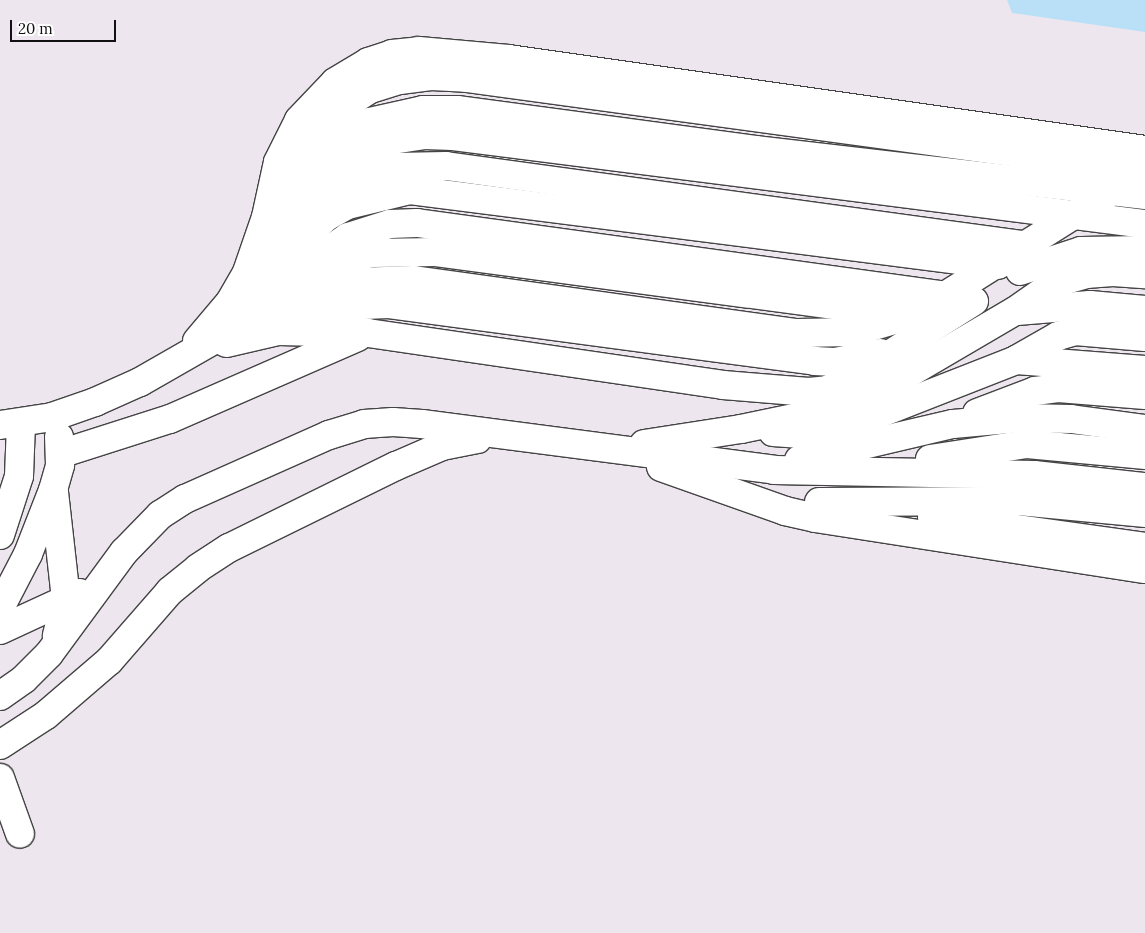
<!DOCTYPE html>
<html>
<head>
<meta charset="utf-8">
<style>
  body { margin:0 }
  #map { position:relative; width:1145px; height:933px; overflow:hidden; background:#fffdf5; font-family:Lora,serif }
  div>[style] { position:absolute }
  .industrial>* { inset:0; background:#eee6ef; transform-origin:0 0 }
  .water>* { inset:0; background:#b9e0f7 }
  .roads { filter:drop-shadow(1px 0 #444) drop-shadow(-1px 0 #444) drop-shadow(0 1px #444) drop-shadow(0 -1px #444) }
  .minor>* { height:28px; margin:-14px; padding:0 14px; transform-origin:14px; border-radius:14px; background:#fff }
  span { translate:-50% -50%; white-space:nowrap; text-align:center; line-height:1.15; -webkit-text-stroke:5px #fff; paint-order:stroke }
  .scale { position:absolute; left:10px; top:20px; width:106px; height:22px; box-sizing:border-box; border:2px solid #111; border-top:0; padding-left:6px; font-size:15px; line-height:18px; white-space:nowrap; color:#111; -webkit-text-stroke:4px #fff; paint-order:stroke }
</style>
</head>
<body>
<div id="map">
  <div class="industrial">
    <i style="left:0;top:0;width:1145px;height:933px"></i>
  </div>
  <div class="water">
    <i style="clip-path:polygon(1007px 0,1145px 0,1145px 32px,1012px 13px)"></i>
  </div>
  <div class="roads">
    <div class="minor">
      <i style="left:307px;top:180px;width:28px;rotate:-55deg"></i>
      <i style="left:323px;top:157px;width:37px;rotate:-43deg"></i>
      <i style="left:350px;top:132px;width:22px;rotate:-27deg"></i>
      <i style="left:370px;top:122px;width:54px;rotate:-12.8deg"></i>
      <i style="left:423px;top:110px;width:34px"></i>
      <i style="left:457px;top:110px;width:301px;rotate:7.6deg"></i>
      <i style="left:755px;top:150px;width:393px;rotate:6.6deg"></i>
      <i style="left:318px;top:204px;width:27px;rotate:-39deg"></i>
      <i style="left:339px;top:187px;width:30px;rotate:-26deg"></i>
      <i style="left:366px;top:174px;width:30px;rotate:-14deg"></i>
      <i style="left:395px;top:167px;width:51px;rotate:-1.1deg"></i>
      <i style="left:446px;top:166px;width:588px;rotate:7.81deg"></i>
      <i style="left:281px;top:209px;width:68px;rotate:-66.5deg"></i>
      <i style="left:308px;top:147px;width:28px;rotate:-52deg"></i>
      <i style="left:325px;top:125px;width:30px;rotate:-44deg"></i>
      <i style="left:347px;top:104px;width:27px;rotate:-33deg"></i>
      <i style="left:370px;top:89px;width:31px;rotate:-17deg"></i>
      <i style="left:400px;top:80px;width:31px;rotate:-7deg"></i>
      <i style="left:431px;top:76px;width:35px;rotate:3deg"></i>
      <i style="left:466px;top:78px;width:685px;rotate:7.72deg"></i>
      <i style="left:288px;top:254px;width:53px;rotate:-44.2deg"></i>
      <i style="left:326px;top:217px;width:25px;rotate:-29deg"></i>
      <i style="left:348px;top:205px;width:64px;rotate:-13.6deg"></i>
      <i style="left:410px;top:190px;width:593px;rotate:7.27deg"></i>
      <i style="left:1020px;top:271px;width:64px;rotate:-18.2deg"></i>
      <i style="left:1081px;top:251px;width:64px;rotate:-0.9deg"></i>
      <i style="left:316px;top:273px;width:36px;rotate:-24deg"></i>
      <i style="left:349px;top:258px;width:25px;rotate:-12deg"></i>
      <i style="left:373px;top:253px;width:63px;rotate:-0.9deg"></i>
      <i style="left:436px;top:252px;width:470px;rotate:7.6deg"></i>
      <i style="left:257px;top:279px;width:121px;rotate:-56.4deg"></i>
      <i style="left:324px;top:178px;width:28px;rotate:-42deg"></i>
      <i style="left:345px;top:159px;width:20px;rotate:-33deg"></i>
      <i style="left:362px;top:148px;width:25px;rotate:-16deg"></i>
      <i style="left:386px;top:141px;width:38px;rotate:-9deg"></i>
      <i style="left:424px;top:135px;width:29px;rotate:2deg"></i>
      <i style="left:453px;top:136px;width:698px;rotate:7.25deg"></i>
      <i style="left:256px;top:301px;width:112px;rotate:-34.8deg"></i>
      <i style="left:348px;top:237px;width:44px;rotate:-17.2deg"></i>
      <i style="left:390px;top:224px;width:27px;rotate:-2deg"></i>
      <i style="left:417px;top:223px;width:536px;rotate:7.83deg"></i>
      <i style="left:1017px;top:311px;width:73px;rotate:-4.7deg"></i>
      <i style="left:1090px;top:305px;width:55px;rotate:5.2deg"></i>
      <i style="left:286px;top:313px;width:31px;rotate:-11deg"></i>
      <i style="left:316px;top:307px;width:73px;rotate:-2.4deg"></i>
      <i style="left:389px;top:304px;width:429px;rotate:7.6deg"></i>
      <i style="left:814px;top:361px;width:21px;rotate:3deg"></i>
      <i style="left:835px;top:362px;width:46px;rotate:-11.3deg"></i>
      <i style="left:197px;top:341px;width:51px;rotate:-49.8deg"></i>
      <i style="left:230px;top:302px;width:34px;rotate:-60deg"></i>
      <i style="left:247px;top:272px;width:58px;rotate:-70.9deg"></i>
      <i style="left:266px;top:217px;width:56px;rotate:-77.7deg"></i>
      <i style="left:278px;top:162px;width:47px;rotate:-63.4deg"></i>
      <i style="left:299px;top:120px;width:52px;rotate:-46.5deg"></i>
      <i style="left:335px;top:82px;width:39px;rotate:-31deg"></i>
      <i style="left:368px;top:62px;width:25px;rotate:-18deg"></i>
      <i style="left:392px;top:54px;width:27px;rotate:-6deg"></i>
      <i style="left:419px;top:51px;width:90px;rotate:5.1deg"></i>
      <i style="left:509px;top:59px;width:642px;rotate:8.14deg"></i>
      <i style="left:226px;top:343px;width:53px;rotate:-13deg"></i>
      <i style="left:278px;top:331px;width:90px;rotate:1.3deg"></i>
      <i style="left:368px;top:333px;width:359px;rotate:8.3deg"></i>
      <i style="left:723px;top:385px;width:86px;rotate:4.7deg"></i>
      <i style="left:809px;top:392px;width:18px;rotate:-6deg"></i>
      <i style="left:827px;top:390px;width:30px;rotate:-26deg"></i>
      <i style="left:854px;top:377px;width:142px;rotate:-32.3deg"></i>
      <i style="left:1016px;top:360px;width:129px;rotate:4.4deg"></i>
      <i style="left:977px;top:413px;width:62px;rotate:-20.8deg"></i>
      <i style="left:1035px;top:391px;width:23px;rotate:-7deg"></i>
      <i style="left:1058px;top:388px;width:87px;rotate:4.6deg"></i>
      <i style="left:0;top:425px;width:53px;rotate:-8.7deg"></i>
      <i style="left:52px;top:417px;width:46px;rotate:-19.2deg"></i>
      <i style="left:95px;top:402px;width:49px;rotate:-24deg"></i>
      <i style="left:140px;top:382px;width:167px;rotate:-29.8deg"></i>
      <i style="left:285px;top:299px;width:36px;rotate:-18deg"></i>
      <i style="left:319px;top:288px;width:37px;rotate:-9deg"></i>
      <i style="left:356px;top:282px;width:58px;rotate:-2deg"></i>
      <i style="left:414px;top:280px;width:388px;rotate:7.9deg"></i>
      <i style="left:798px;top:333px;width:55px;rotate:-1deg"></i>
      <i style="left:853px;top:332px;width:68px;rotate:-16.3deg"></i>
      <i style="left:918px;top:313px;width:268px;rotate:-32.2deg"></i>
      <i style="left:773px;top:432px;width:42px;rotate:4.1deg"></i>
      <i style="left:815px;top:435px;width:20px;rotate:-11deg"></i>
      <i style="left:835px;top:431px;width:194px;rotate:-21.4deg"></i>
      <i style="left:1016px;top:360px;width:48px;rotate:-29.7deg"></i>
      <i style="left:1058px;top:336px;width:18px;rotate:-16deg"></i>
      <i style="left:1075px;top:331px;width:70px;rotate:4.9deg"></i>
      <i style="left:644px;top:444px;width:98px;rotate:-8.8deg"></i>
      <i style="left:741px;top:429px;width:98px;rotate:-11.8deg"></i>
      <i style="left:837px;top:409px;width:69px;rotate:-25.8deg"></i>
      <i style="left:899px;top:379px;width:134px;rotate:-30.4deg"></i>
      <i style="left:1015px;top:311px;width:49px;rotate:-35deg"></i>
      <i style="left:1055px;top:283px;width:32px;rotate:-16deg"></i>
      <i style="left:1086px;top:274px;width:27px;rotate:-4deg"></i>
      <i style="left:1113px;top:272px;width:32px;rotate:4deg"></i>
      <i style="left:60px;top:454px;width:115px;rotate:-17.7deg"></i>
      <i style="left:170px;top:419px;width:205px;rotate:-23.6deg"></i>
      <i style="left:930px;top:459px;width:98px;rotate:-8.8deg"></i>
      <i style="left:1027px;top:444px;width:119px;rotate:5.3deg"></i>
      <i style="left:799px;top:460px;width:158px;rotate:-13.2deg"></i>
      <i style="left:953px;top:424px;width:67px;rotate:-5.1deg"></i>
      <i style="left:1020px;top:418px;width:51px;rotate:1.1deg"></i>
      <i style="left:1071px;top:419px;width:75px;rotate:7.7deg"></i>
      <i style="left:661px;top:467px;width:132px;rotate:19.5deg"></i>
      <i style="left:785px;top:511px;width:31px;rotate:13deg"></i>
      <i style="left:815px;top:518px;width:334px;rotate:8.8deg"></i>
      <i style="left:54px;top:492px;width:108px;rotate:83.6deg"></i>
      <i style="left:66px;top:599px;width:38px;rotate:104deg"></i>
      <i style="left:819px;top:502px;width:200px;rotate:-0.3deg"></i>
      <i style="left:1019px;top:501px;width:127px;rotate:5.4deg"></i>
      <i style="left:932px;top:517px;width:215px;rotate:8deg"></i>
      <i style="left:0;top:535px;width:62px;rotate:-72.1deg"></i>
      <i style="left:19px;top:476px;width:52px;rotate:-87.8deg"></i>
      <i style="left:0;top:608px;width:61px;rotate:-62.6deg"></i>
      <i style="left:28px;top:554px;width:69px;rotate:-68.7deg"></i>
      <i style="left:53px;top:490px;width:26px;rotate:-74deg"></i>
      <i style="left:60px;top:465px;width:28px;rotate:-92deg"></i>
      <i style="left:0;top:630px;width:88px;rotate:-24.8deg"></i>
      <i style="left:0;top:696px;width:29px;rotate:-35deg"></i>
      <i style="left:24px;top:679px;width:35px;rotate:-45deg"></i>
      <i style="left:49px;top:654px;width:127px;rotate:-53.7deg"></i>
      <i style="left:124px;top:552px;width:52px;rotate:-45.8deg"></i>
      <i style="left:160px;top:515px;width:30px;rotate:-33deg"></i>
      <i style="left:185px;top:499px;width:158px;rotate:-24deg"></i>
      <i style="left:329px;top:435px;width:37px;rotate:-17deg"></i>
      <i style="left:364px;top:424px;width:29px;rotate:-4deg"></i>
      <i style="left:393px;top:422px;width:29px;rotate:4deg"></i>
      <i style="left:422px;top:424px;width:355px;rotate:7.4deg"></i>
      <i style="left:774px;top:470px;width:260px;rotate:1.1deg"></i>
      <i style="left:1034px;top:475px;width:112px;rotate:6.2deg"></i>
      <i style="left:0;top:745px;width:55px;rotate:-33.1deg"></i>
      <i style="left:46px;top:715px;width:83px;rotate:-40.6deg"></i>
      <i style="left:109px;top:661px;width:93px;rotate:-48.9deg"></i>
      <i style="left:170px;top:591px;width:36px;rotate:-39deg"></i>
      <i style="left:198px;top:568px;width:37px;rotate:-33deg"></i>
      <i style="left:229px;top:548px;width:186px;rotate:-26.2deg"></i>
      <i style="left:396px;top:466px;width:50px;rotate:-23.5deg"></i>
      <i style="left:442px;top:446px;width:36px;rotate:-11deg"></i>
      <i style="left:0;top:778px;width:59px;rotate:70.3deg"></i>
    </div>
  </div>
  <div class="scale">20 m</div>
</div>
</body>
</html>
